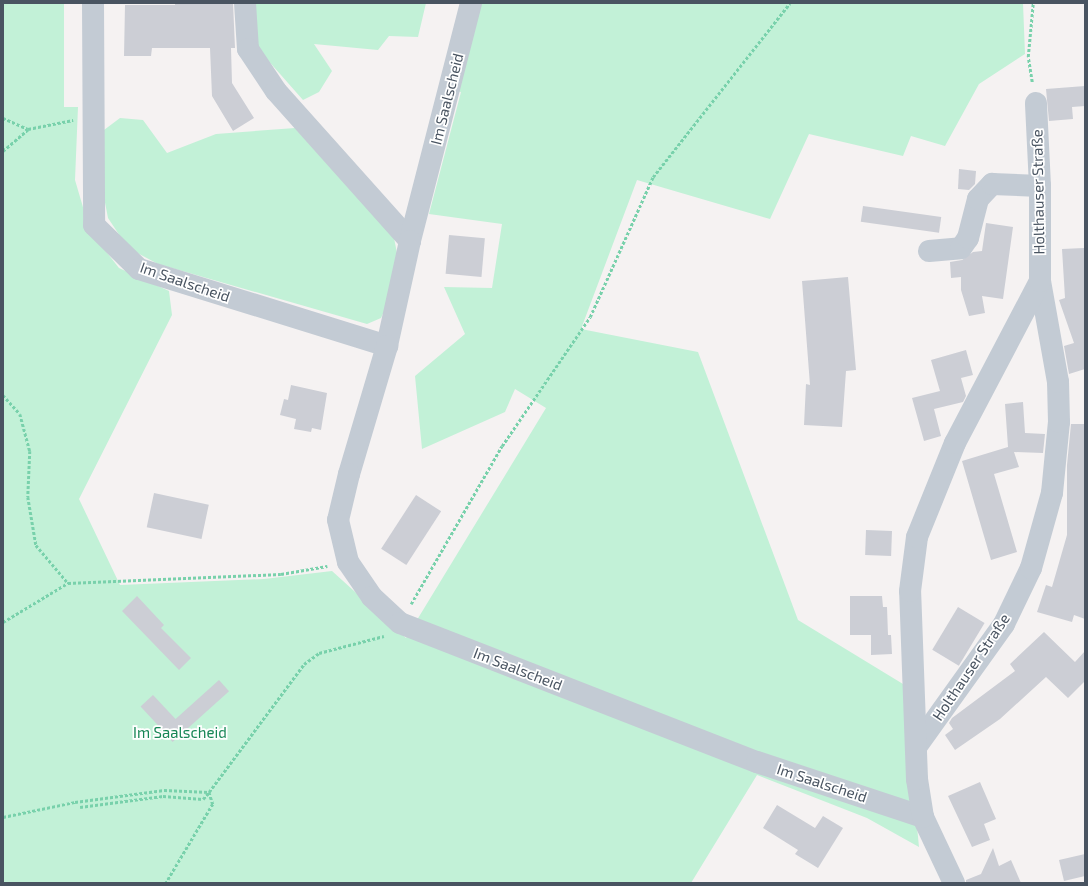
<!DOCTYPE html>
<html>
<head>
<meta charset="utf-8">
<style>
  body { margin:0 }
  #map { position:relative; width:1088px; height:886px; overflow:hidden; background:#f5f2f2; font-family:"Exo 2",sans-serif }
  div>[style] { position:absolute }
  .green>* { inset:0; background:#c2f1d7 }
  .building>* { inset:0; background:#ccced5; transform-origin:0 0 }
  .path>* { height:2.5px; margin-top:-1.25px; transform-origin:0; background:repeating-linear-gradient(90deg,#78d1ab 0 3px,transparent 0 5px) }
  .minor>* { height:22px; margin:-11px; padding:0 11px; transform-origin:11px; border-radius:11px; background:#c3cbd4 }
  span { translate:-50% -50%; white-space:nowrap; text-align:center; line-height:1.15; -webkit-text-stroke:3.5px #fff; paint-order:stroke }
  .street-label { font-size:15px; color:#495461 }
  .park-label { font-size:15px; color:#168655 }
  .frame { position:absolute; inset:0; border:4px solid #495461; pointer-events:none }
</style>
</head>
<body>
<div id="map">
  <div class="green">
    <i style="clip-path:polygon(3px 3px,64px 3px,64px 107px,78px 107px,75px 180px,90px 231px,119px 268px,169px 291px,172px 315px,79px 499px,120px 585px,264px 579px,332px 571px,406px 638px,546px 408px,515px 389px,505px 412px,422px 449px,415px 376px,465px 334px,444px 287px,492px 288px,502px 224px,429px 214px,461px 92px,452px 90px,474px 3px,1023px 3px,1025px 54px,979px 84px,945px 146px,911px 136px,903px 156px,809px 134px,770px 219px,637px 180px,581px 329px,698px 352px,798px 620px,903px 684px,919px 847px,867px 818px,757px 775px,691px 883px,3px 883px)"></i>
    <i style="clip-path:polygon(250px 3px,426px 3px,418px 37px,389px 36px,378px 50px,314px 44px,332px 71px,319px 92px,303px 100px,258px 49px)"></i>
    <i style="clip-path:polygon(120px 118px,143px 120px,167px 153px,216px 134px,295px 128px,394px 238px,398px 258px,389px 301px,381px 318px,367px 324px,158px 264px,128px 248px,108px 218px,100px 177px,104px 130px)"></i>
  </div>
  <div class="building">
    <i style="clip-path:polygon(175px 3px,233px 3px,235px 48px,231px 48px,232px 83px,254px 118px,233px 131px,212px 96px,210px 48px,152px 48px,151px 56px,124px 56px,125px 5px,175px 5px)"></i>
    <i style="clip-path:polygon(1085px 86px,1085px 106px,1072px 107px,1073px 119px,1049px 121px,1046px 89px)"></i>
    <i style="clip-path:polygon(959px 169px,976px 171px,975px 184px,969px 190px,958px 189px)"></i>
    <i style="left:863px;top:206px;width:79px;height:16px;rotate:8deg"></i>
    <i style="clip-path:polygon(986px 223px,1013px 227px,1003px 299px,982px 296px,985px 313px,969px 316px,961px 290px,961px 277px,951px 278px,950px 262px,962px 260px,973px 252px,982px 251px)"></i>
    <i style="left:449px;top:235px;width:36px;height:39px;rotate:5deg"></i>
    <i style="clip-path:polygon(1084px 248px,1085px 369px,1069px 374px,1064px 346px,1074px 343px,1059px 300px,1065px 298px,1062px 249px)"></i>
    <i style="clip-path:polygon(848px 277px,856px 370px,846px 371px,842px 427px,804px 425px,806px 384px,810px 385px,802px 281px)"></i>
    <i style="clip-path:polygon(966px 350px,973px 375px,961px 378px,966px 396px,963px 402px,934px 409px,941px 436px,924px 441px,912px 398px,940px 391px,931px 360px)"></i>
    <i style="clip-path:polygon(291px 385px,327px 393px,321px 430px,312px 428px,311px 432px,294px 429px,296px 419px,280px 415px,284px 399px,288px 400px)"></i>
    <i style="clip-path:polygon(1023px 402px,1025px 433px,1045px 434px,1043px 453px,1014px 452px,1019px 467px,994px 474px,1017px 552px,991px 560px,962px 461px,1008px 447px,1005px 404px)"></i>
    <i style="clip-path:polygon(1071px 424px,1085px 424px,1085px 619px,1074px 615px,1072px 622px,1037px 612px,1046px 585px,1052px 587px,1067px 535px,1067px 465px)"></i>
    <i style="left:154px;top:493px;width:56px;height:35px;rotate:12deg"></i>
    <i style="left:416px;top:495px;width:30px;height:64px;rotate:33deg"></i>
    <i style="left:866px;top:530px;width:26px;height:25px;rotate:2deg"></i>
    <i style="clip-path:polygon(137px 596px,164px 625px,161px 628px,191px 658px,179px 670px,122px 611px)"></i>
    <i style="clip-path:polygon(850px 596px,882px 596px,883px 607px,887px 607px,888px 635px,891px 635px,892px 654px,871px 655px,871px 635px,850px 635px)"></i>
    <i style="left:958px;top:607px;width:31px;height:50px;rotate:31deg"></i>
    <i style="clip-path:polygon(1044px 632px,1075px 662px,1085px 651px,1085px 681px,1068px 698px,1046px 677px,1000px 719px,955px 750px,945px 735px,953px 729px,949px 723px,952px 718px,1015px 671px,1010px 664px)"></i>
    <i style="left:219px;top:680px;width:15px;height:76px;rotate:48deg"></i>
    <i style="left:153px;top:695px;width:34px;height:17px;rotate:47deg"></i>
    <i style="clip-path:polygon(980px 782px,996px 819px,984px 824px,990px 840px,972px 847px,948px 796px)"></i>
    <i style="clip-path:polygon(777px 805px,815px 828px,823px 816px,843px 828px,818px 868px,795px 854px,798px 850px,763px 828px)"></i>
    <i style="clip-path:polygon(993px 848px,999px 866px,1011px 860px,1021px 883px,966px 883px,966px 880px,981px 874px)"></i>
    <i style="clip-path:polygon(1085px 854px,1085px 876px,1064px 881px,1059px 860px)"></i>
  </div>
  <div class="path">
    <i style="left:1032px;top:82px;width:25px;rotate:-99deg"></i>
    <i style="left:1028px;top:57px;width:54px;rotate:-84.7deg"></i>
    <i style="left:3px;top:118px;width:27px;rotate:24deg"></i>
    <i style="left:3px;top:151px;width:33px;rotate:-41deg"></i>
    <i style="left:28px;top:129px;width:46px;rotate:-11.3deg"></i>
    <i style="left:3px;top:395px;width:25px;rotate:48deg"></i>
    <i style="left:20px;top:414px;width:38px;rotate:75deg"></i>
    <i style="left:30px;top:451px;width:46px;rotate:92.5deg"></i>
    <i style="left:28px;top:497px;width:49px;rotate:80.5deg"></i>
    <i style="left:36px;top:545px;width:50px;rotate:49.9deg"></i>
    <i style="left:411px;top:604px;width:182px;rotate:-60.1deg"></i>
    <i style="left:502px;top:446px;width:156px;rotate:-55.7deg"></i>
    <i style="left:590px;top:317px;width:154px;rotate:-65.8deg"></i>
    <i style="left:653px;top:177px;width:221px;rotate:-51.8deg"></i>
    <i style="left:3px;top:622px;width:76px;rotate:-31deg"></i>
    <i style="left:68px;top:583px;width:213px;rotate:-2.4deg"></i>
    <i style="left:281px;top:574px;width:47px;rotate:-9.9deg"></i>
    <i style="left:80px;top:807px;width:84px;rotate:-7.5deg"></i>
    <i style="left:163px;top:796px;width:40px;rotate:4.3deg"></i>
    <i style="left:203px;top:799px;width:9px;rotate:-49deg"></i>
    <i style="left:209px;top:792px;width:13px;rotate:72deg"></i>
    <i style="left:213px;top:804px;width:92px;rotate:120.7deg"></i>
    <i style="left:3px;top:817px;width:74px;rotate:-11.8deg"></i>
    <i style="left:75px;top:802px;width:90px;rotate:-7.7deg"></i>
    <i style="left:164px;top:790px;width:45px;rotate:2.5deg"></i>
    <i style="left:209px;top:792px;width:159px;rotate:-53.4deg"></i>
    <i style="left:304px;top:664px;width:19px;rotate:-36deg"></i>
    <i style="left:319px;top:653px;width:67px;rotate:-14.7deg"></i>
  </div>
  <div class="minor">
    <i style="left:93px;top:3px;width:222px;rotate:89.7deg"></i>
    <i style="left:94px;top:225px;width:63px;rotate:44.4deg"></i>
    <i style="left:139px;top:269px;width:260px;rotate:17.2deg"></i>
    <i style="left:245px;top:3px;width:46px;rotate:86.3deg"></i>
    <i style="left:248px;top:49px;width:50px;rotate:56.3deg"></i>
    <i style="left:276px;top:91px;width:201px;rotate:48.2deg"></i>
    <i style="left:471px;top:3px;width:246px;rotate:104.4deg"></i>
    <i style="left:410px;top:241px;width:107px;rotate:102.4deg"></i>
    <i style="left:387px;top:346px;width:134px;rotate:106.5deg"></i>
    <i style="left:349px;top:474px;width:47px;rotate:103.4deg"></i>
    <i style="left:338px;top:520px;width:43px;rotate:76.6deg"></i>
    <i style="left:348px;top:562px;width:42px;rotate:55.6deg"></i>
    <i style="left:372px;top:597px;width:38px;rotate:43deg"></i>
    <i style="left:400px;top:623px;width:383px;rotate:21.3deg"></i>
    <i style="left:757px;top:762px;width:175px;rotate:18.3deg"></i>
    <i style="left:929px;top:251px;width:32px;rotate:-5deg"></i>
    <i style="left:961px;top:248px;width:12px;rotate:-55deg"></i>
    <i style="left:968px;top:238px;width:40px;rotate:-75.6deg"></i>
    <i style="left:978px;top:199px;width:21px;rotate:-47deg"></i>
    <i style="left:992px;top:184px;width:48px;rotate:2.4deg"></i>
    <i style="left:916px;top:747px;width:151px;rotate:-54.4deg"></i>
    <i style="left:1004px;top:624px;width:62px;rotate:-64.3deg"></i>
    <i style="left:1031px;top:568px;width:78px;rotate:-74.4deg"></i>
    <i style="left:1052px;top:493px;width:71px;rotate:-84.4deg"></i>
    <i style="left:1059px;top:422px;width:40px;rotate:-91.4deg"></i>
    <i style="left:1058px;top:382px;width:103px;rotate:-100.1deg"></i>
    <i style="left:954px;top:883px;width:73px;rotate:-115.2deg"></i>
    <i style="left:923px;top:817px;width:38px;rotate:-99deg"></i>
    <i style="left:917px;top:779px;width:188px;rotate:-92.1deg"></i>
    <i style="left:910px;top:591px;width:54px;rotate:-82.6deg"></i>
    <i style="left:917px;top:537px;width:101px;rotate:-68deg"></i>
    <i style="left:955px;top:443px;width:183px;rotate:-62.3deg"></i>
    <i style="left:1040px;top:281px;width:95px;rotate:-90deg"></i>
    <i style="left:1040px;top:186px;width:83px;rotate:-92.8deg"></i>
  </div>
  <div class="street-label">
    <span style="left:447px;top:99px;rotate:-76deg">Im Saalscheid</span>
    <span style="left:1038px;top:192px;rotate:-91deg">Holthauser Straße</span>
    <span style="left:185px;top:282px;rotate:19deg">Im Saalscheid</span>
    <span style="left:971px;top:667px;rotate:-56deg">Holthauser Straße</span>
    <span style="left:518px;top:669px;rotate:21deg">Im Saalscheid</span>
    <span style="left:822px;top:783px;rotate:18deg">Im Saalscheid</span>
  </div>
  <div class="park-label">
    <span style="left:180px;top:733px">Im Saalscheid</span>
  </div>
  <div class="frame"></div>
</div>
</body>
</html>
